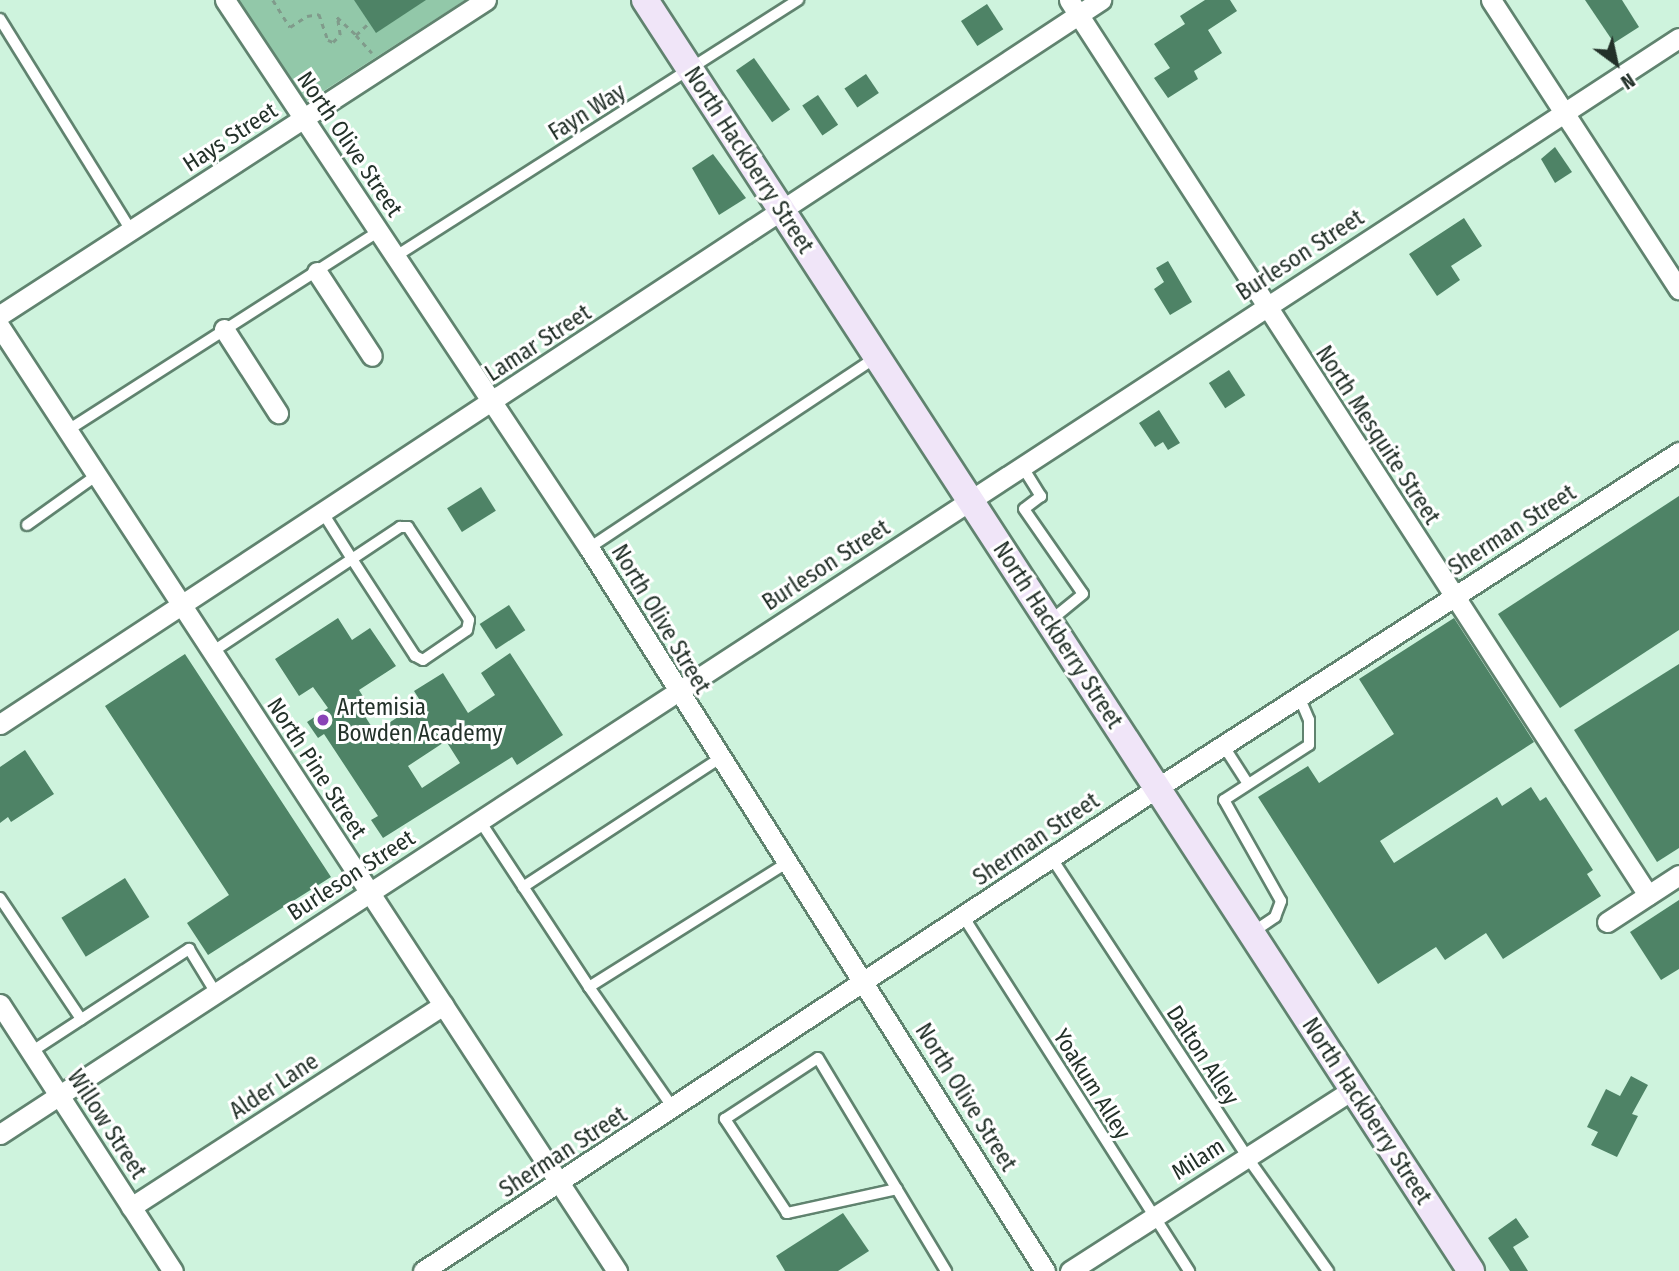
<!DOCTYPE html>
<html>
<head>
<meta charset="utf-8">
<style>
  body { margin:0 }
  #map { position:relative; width:1679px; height:1271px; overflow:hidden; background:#cef3dd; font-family:"Fira Sans Condensed",sans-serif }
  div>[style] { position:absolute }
  .green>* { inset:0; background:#92c8a9 }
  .building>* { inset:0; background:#4e8366; transform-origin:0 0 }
  .path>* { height:2.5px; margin-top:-1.25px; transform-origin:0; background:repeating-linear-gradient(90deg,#809b8b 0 5px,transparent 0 10px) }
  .roads { filter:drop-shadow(2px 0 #60836f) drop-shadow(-2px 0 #60836f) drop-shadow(0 2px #60836f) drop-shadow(0 -2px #60836f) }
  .lane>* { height:10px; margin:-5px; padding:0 5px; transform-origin:5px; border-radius:5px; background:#fff }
  .street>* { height:19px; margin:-9.5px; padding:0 9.5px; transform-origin:9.5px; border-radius:9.5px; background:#fff }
  .secondary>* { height:26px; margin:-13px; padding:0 13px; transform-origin:13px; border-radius:13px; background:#f0e5f8 }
  .dots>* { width:19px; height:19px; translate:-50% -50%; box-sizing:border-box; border:4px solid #fff; border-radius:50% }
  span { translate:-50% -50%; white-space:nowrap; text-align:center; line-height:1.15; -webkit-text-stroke:6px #fff; paint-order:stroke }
  .street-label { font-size:23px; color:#233129 }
  .poi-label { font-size:23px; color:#233129 }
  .left { translate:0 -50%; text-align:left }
  .north { position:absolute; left:1581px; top:28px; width:70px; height:70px; -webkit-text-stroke:5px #fff; paint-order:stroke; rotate:147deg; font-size:19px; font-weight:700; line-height:28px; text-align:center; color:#233129 }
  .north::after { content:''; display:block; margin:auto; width:24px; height:32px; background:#233129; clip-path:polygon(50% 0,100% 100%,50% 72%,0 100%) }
</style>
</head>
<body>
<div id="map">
  <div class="green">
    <i style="clip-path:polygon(237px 0,465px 0,308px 101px,300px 98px)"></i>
  </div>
  <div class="building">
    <i style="clip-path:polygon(354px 0,426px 0,376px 33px)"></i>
    <i style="clip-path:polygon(1205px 0,1230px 0,1237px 11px,1208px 30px,1222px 53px,1194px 71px,1198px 79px,1168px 98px,1154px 78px,1170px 68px,1154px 44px,1185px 24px,1180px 16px)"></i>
    <i style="clip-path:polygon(1585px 0,1622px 0,1639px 27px,1614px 43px)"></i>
    <i style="left:987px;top:4px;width:30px;height:31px;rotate:57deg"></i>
    <i style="left:754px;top:58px;width:63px;height:22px;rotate:55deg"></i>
    <i style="left:866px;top:74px;width:23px;height:26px;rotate:56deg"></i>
    <i style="left:818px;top:95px;width:36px;height:19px;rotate:56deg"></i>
    <i style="clip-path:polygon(1555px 147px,1572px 172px,1555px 183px,1541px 159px)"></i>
    <i style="clip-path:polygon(713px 154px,746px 198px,719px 215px,692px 168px)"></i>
    <i style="clip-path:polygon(1464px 218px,1482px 246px,1451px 266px,1460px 280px,1437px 296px,1409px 254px)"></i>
    <i style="clip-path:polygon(1168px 261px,1192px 302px,1170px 315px,1154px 289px,1164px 282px,1156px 268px)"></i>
    <i style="left:1229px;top:370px;width:30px;height:24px;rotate:57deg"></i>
    <i style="clip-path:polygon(1159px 410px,1180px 443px,1168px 450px,1163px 442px,1155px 447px,1139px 423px)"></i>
    <i style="left:481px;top:487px;width:28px;height:40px;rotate:58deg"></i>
    <i style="clip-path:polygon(1679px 496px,1679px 630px,1560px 708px,1498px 614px)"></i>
    <i style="left:509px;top:605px;width:30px;height:35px;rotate:57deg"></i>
    <i style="clip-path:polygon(evenodd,338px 618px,352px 640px,370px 628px,396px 666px,359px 690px,369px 706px,361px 710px,375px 732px,421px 702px,414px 691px,443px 673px,468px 713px,495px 695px,481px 673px,510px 653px,563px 735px,517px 765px,512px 757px,383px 838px,371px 820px,378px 816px,324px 734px,318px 738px,307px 722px,328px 708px,313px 687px,299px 696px,275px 659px,338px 618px,446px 741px,460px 763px,422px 788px,408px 766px,446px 741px)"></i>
    <i style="clip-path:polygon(1454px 618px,1534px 742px,1380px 841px,1394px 863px,1497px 797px,1502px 806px,1531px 787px,1540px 801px,1546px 797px,1593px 870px,1587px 874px,1601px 896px,1503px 959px,1486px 933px,1445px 960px,1436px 947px,1378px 984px,1258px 797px,1308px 766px,1319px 783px,1394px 734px,1359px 679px)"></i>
    <i style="clip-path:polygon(185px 654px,331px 877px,208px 955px,187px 923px,229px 895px,105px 706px)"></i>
    <i style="clip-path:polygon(1679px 664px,1679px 848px,1657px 862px,1574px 730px)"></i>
    <i style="clip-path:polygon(25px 750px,54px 794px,11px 822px,8px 817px,0 823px,0 767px)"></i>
    <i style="left:125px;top:878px;width:46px;height:75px;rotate:58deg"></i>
    <i style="clip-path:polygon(1679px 900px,1679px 969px,1661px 980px,1630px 932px)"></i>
    <i style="clip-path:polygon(1631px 1076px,1648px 1085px,1632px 1114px,1638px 1116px,1617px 1157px,1591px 1145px,1598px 1132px,1587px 1127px,1606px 1089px,1620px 1096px)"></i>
    <i style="clip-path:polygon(843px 1213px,869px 1251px,838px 1271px,785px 1271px,776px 1256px)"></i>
    <i style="clip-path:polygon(1516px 1218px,1529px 1237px,1513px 1247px,1528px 1271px,1510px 1271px,1488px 1238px)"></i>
  </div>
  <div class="path">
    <i style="left:273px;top:0;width:32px;rotate:58deg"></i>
    <i style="left:290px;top:27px;width:20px;rotate:-33deg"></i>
    <i style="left:307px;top:16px;width:12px;rotate:-9deg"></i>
    <i style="left:319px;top:14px;width:28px;rotate:71deg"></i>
    <i style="left:328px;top:40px;width:5px;rotate:22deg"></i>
    <i style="left:333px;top:42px;width:10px;rotate:-45deg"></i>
    <i style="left:340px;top:35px;width:18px;rotate:-99deg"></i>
    <i style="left:337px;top:17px;width:26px;rotate:43deg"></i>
    <i style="left:356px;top:35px;width:18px;rotate:-43deg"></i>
    <i style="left:356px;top:35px;width:24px;rotate:48deg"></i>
  </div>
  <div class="roads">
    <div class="lane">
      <i style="left:0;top:19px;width:248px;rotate:58.2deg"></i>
      <i style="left:396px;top:256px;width:477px;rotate:-32.5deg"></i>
      <i style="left:68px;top:430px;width:369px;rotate:-32.6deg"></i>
      <i style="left:1022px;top:466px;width:36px;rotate:58deg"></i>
      <i style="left:1041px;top:496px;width:21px;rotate:143deg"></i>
      <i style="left:1024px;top:509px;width:103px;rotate:55.2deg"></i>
      <i style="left:1083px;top:594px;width:43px;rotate:140.7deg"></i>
      <i style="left:27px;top:525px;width:86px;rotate:-35.5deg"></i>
      <i style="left:400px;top:527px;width:8px"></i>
      <i style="left:408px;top:527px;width:111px;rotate:56.7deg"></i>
      <i style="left:469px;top:620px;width:10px;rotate:101deg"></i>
      <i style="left:467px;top:630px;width:53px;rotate:145.7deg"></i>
      <i style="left:423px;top:660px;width:9px;rotate:-153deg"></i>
      <i style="left:415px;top:656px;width:116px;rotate:-123deg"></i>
      <i style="left:352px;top:559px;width:58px;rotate:-33.7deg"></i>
      <i style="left:589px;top:548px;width:346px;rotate:-33.6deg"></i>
      <i style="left:212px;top:652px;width:168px;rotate:-33.6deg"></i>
      <i style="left:352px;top:559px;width:54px;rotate:-122.2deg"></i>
      <i style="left:1223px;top:745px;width:46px;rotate:57.3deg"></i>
      <i style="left:480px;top:821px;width:199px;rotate:56.7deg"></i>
      <i style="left:589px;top:987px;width:235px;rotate:-32.1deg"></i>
      <i style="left:1051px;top:857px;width:358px;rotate:56.8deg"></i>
      <i style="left:1247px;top:1157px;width:140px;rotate:54.6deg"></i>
      <i style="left:523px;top:887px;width:235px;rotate:-33.2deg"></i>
      <i style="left:0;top:898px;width:146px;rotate:56.2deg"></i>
      <i style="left:963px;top:916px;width:421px;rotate:57.5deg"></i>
      <i style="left:1253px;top:932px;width:27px;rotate:-34deg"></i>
      <i style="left:1275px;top:917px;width:17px;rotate:-69deg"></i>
      <i style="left:1281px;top:901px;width:116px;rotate:-119.4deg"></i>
      <i style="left:1224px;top:800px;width:101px;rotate:-32.9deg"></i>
      <i style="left:1309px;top:745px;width:25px;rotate:-90deg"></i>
      <i style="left:1309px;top:720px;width:26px;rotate:-113deg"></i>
      <i style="left:589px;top:987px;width:147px;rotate:55.2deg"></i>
      <i style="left:31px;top:1052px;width:189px;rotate:-33.1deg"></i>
      <i style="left:189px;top:949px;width:52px;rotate:58.5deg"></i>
      <i style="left:897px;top:1189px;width:113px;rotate:167.7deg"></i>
      <i style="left:787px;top:1213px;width:113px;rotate:-123.4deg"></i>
      <i style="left:725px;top:1119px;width:111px;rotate:-33.3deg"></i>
      <i style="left:818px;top:1058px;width:249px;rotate:59deg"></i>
    </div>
    <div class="street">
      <i style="left:225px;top:0;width:658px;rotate:56.41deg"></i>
      <i style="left:589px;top:548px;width:855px;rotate:57.76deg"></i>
      <i style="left:1069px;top:0;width:1066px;rotate:57.1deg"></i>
      <i style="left:1491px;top:0;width:345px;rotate:57deg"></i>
      <i style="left:317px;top:272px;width:100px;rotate:56.8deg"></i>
      <i style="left:0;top:315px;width:579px;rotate:-32.95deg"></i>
      <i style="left:0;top:327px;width:1128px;rotate:56.83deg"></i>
      <i style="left:224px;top:329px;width:100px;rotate:57.3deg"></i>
      <i style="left:0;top:724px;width:1318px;rotate:-33.33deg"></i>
      <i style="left:1607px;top:922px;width:86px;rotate:-33.1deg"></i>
      <i style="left:0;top:1004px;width:318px;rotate:57.1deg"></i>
      <i style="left:0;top:1134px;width:2005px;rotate:-33.14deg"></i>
      <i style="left:131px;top:1207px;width:372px;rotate:-32.9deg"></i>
      <i style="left:423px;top:1271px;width:879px;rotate:-33.35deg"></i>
      <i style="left:1157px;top:788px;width:621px;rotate:-32.77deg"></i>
      <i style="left:1070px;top:1271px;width:336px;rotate:-32.7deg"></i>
    </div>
    <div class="secondary">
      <i style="left:645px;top:0;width:1516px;rotate:56.98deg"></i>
    </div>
  </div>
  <div class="dots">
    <i style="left:323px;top:720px;background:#8a43b6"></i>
  </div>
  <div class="street-label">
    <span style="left:587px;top:112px;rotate:-32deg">Fayn Way</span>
    <span style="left:230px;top:137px;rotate:-33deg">Hays Street</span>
    <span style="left:350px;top:144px;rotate:56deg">North Olive Street</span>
    <span style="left:749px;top:160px;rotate:57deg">North Hackberry Street</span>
    <span style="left:1300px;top:255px;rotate:-33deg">Burleson Street</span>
    <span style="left:538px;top:343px;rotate:-33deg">Lamar Street</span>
    <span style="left:1378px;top:435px;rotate:57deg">North Mesquite Street</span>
    <span style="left:1512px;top:530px;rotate:-33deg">Sherman Street</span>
    <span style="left:826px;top:565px;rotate:-33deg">Burleson Street</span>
    <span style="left:661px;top:619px;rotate:59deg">North Olive Street</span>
    <span style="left:1058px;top:635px;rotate:57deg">North Hackberry Street</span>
    <span style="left:317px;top:768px;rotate:57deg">North Pine Street</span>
    <span style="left:1036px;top:839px;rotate:-34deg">Sherman Street</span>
    <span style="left:351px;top:875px;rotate:-33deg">Burleson Street</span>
    <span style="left:1203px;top:1055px;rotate:57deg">Dalton Alley</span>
    <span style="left:1092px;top:1084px;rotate:58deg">Yoakum Alley</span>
    <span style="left:274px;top:1086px;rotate:-33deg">Alder Lane</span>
    <span style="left:966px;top:1097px;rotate:58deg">North Olive Street</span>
    <span style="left:1367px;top:1111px;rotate:57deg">North Hackberry Street</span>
    <span style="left:107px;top:1124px;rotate:57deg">Willow Street</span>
    <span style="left:563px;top:1152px;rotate:-33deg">Sherman Street</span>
    <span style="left:1198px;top:1159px;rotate:-32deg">Milam</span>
  </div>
  <div class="poi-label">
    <span class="left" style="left:337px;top:720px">Artemisia<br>Bowden Academy</span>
  </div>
  <div class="north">N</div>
</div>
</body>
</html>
